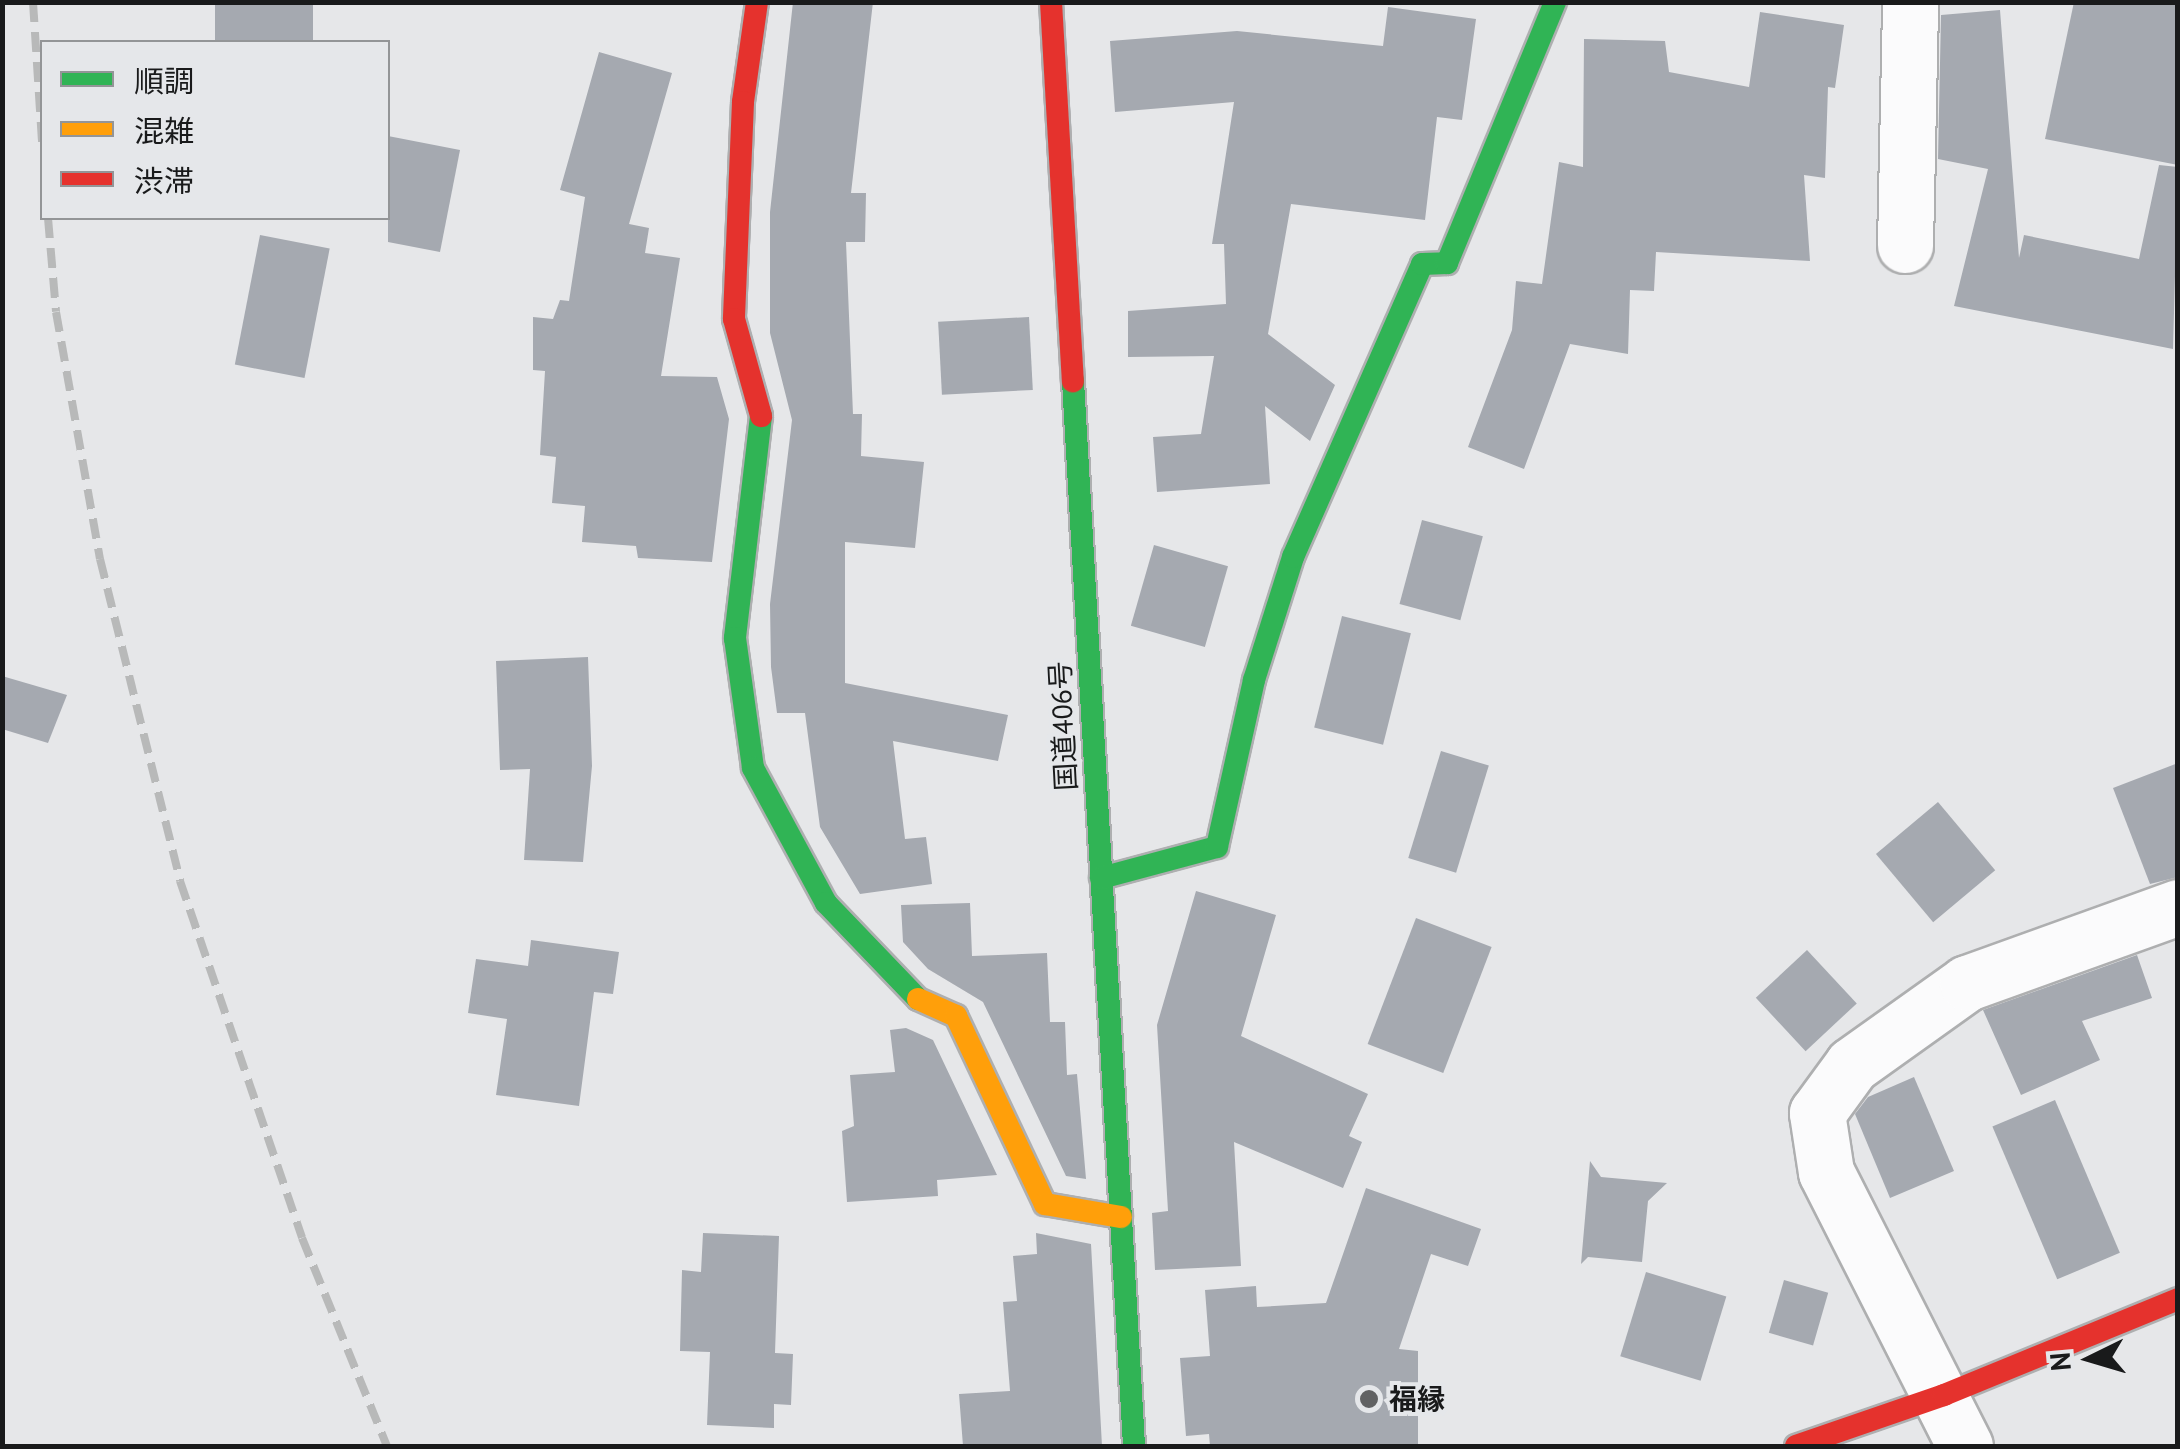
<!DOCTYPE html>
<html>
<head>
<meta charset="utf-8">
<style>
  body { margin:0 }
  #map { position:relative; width:2180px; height:1449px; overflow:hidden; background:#e6e7e9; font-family:"PT Sans","Noto Sans JP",sans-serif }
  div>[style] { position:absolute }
  .building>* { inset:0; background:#a5a9b0; transform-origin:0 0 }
  .roads { filter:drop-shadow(2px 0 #aeafb0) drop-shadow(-2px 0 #aeafb0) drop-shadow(0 2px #aeafb0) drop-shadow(0 -2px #aeafb0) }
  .street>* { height:55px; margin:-27.5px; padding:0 27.5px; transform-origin:27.5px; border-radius:27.5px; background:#fbfbfc }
  .fast>* { height:22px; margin:-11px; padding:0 11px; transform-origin:11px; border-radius:11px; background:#30b455 }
  .slow>* { height:22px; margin:-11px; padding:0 11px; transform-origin:11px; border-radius:11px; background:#ff9f0a }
  .jam>* { height:22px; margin:-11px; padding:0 11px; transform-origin:11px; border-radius:11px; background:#e5322d }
  .rail>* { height:8px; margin-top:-4px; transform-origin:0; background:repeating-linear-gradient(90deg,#b8b9b9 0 20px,transparent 0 30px) }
  .dots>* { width:28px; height:28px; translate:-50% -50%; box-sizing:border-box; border:5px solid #e5e7ea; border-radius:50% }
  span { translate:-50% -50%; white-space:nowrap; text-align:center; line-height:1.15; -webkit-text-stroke:8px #e5e7ea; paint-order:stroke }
  .street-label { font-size:28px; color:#191a1b }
  .poi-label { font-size:28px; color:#191a1b; font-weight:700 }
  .left { translate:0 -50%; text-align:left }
  .frame { position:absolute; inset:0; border:5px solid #191a1b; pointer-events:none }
  .legend { position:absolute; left:40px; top:40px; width:350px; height:180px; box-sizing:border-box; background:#e5e7ea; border:2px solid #939597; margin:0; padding:12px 18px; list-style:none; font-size:30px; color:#191a1b }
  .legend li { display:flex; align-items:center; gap:20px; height:50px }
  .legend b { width:50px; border:2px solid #939597 }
  .north { position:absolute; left:2040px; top:1309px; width:100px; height:100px; -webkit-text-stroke:8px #e5e7ea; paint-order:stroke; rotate:265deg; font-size:28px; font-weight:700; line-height:40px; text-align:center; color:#191a1b }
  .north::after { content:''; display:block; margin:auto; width:35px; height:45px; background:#191a1b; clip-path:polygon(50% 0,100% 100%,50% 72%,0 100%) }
</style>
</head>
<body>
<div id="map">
  <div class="building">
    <i style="left:215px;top:2px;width:98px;height:41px"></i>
    <i style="clip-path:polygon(793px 2px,873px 2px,851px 193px,866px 193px,865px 242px,846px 242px,853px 414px,862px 414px,861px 456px,924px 462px,915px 548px,845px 542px,845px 683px,1008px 715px,998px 761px,893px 741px,905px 839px,926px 837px,932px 884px,860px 894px,820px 827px,805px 713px,777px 713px,771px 667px,770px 604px,792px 420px,770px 333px,770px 212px)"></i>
    <i style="clip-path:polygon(2074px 2px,2178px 2px,2178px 165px,2045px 139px)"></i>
    <i style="clip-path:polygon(1388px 7px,1476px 19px,1462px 120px,1437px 117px,1425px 220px,1291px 204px,1268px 334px,1335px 385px,1310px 441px,1265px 406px,1270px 484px,1157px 492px,1153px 437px,1201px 434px,1214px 356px,1128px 357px,1128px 311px,1226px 304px,1224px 244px,1212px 244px,1234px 102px,1115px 112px,1110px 41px,1237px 31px,1383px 46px)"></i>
    <i style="clip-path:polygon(2000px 10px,2019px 258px,2024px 235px,2139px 259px,2159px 165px,2178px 167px,2173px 349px,1954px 306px,1988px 169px,1938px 159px,1941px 15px)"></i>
    <i style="clip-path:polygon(1760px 12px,1844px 25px,1835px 88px,1828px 87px,1825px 178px,1804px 175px,1810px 261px,1656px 252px,1654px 291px,1630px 290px,1628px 354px,1570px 344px,1524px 469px,1468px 447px,1512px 330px,1516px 281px,1542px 284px,1559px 162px,1583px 167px,1584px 39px,1665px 41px,1669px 72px,1749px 87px)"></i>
    <i style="clip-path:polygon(599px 52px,672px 73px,629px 224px,649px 228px,645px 253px,680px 258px,661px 376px,717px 377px,729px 419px,712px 562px,638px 558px,636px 546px,582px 542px,585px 506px,552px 503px,556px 457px,540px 455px,545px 371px,533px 370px,533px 317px,553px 319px,560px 300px,569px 301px,585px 197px,560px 190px)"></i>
    <i style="clip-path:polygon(388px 136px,460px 150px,440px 252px,388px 242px)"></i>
    <i style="left:260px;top:235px;width:71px;height:132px;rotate:11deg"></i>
    <i style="left:1029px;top:317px;width:73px;height:91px;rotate:87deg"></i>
    <i style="left:1422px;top:520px;width:63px;height:87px;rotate:15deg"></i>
    <i style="left:1154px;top:545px;width:77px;height:84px;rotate:16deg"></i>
    <i style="left:1342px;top:616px;width:71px;height:115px;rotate:14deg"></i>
    <i style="clip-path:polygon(588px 657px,592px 766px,583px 862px,524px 860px,530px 769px,500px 770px,496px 661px)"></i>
    <i style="clip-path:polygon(2px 676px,67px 695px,48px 743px,2px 729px)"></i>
    <i style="left:1441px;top:751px;width:50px;height:112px;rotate:17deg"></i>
    <i style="clip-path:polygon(2178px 763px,2178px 877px,2150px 884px,2113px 788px)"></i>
    <i style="left:1938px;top:802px;width:89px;height:81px;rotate:50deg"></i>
    <i style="clip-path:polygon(1196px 891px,1276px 915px,1241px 1036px,1368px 1094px,1349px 1136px,1362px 1142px,1343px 1188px,1234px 1142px,1241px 1266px,1155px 1270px,1152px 1213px,1168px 1211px,1157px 1025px)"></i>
    <i style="clip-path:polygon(970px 903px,972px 956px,1047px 953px,1050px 1022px,1065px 1022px,1067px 1075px,1077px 1074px,1086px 1179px,1066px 1176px,983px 1002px,928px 969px,903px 942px,901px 905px)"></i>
    <i style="left:1416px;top:918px;width:81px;height:135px;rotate:21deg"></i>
    <i style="clip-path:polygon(531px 940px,619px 952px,613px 994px,594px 992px,579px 1106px,496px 1095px,507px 1019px,468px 1013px,476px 959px,528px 966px)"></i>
    <i style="left:1807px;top:950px;width:73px;height:70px;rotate:47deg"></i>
    <i style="clip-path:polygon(2137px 955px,2152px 998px,2082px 1021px,2100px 1060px,2021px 1095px,1983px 1010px)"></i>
    <i style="clip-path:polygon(906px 1028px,933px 1040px,997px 1175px,937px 1180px,938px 1196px,847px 1202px,842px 1131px,854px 1126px,850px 1075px,895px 1072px,890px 1030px)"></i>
    <i style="clip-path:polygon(1914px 1077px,1954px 1171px,1890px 1198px,1855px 1114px,1868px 1097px)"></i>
    <i style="left:2055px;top:1100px;width:166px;height:68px;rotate:67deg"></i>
    <i style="clip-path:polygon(1590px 1161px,1601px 1177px,1667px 1183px,1648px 1201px,1642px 1262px,1588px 1257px,1581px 1264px)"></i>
    <i style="clip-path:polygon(1366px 1188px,1481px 1229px,1468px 1266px,1431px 1254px,1399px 1349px,1418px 1351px,1418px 1446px,1210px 1446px,1209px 1434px,1186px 1436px,1180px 1358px,1210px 1356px,1205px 1290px,1256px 1286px,1257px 1307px,1326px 1303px)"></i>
    <i style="clip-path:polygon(703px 1233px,779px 1236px,775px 1353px,793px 1354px,791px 1405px,774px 1404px,774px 1428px,707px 1425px,710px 1352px,680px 1351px,682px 1270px,701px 1272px)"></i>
    <i style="clip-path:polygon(1036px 1233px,1091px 1244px,1102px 1446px,963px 1446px,959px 1394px,1010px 1391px,1003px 1302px,1017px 1301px,1013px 1256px,1037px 1254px)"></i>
    <i style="left:1646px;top:1272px;width:84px;height:88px;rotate:17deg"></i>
    <i style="left:1784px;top:1280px;width:46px;height:55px;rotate:16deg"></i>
  </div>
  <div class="roads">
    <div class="street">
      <i style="left:1905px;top:245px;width:243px;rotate:-88.8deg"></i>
      <i style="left:1965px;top:1446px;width:307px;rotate:-116.9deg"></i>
      <i style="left:1826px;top:1172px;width:60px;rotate:-98.7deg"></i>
      <i style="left:1817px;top:1113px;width:59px;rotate:-53.9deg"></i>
      <i style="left:1852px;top:1065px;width:141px;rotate:-35.5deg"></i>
      <i style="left:1967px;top:983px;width:224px;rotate:-19.8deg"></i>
    </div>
    <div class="fast">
      <i style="left:1073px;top:381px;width:1067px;rotate:86.72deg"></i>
      <i style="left:761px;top:416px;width:224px;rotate:96.7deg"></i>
      <i style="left:735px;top:638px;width:131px;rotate:82.1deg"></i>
      <i style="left:753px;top:768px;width:153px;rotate:61.6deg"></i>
      <i style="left:826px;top:903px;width:133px;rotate:46.2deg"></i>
      <i style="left:1101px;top:878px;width:120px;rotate:-15deg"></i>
      <i style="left:1217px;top:847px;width:171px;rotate:-77.5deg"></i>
      <i style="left:1254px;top:680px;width:129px;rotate:-72.4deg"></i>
      <i style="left:1293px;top:557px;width:320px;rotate:-66.2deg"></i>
      <i style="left:1422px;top:264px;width:25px;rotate:-2deg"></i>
      <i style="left:1447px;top:263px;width:282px;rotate:-67.5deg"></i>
    </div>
    <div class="slow">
      <i style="left:918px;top:999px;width:42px;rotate:24.1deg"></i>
      <i style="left:956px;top:1016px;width:208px;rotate:64.7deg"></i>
      <i style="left:1045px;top:1204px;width:77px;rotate:9.7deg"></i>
    </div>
    <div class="jam">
      <i style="left:757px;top:2px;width:101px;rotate:98deg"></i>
      <i style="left:743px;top:102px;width:217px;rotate:92.4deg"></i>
      <i style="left:734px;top:319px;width:101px;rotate:74.4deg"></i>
      <i style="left:1051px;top:2px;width:380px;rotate:86.7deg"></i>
      <i style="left:1796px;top:1446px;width:157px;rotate:-19deg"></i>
      <i style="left:1944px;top:1395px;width:253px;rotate:-22.3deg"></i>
    </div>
  </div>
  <div class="rail">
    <i style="left:33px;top:2px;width:141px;rotate:86.3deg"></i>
    <i style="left:48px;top:218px;width:94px;rotate:85.1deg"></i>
    <i style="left:56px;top:312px;width:251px;rotate:79.9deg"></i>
    <i style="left:100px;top:559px;width:332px;rotate:76deg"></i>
    <i style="left:180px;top:881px;width:377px;rotate:71.1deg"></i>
    <i style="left:302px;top:1238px;width:225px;rotate:67.8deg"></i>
  </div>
  <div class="dots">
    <i style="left:1369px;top:1399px;background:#616263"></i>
  </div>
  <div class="street-label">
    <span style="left:1063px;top:726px;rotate:-93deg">国道406号</span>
  </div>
  <div class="poi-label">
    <span class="left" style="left:1389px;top:1399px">福縁</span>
  </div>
  <div class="frame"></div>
  <ul class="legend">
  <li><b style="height:12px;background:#30b455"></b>順調</li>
  <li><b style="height:12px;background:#ff9f0a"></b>混雑</li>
  <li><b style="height:12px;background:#e5322d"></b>渋滞</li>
  </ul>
  <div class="north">N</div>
</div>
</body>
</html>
